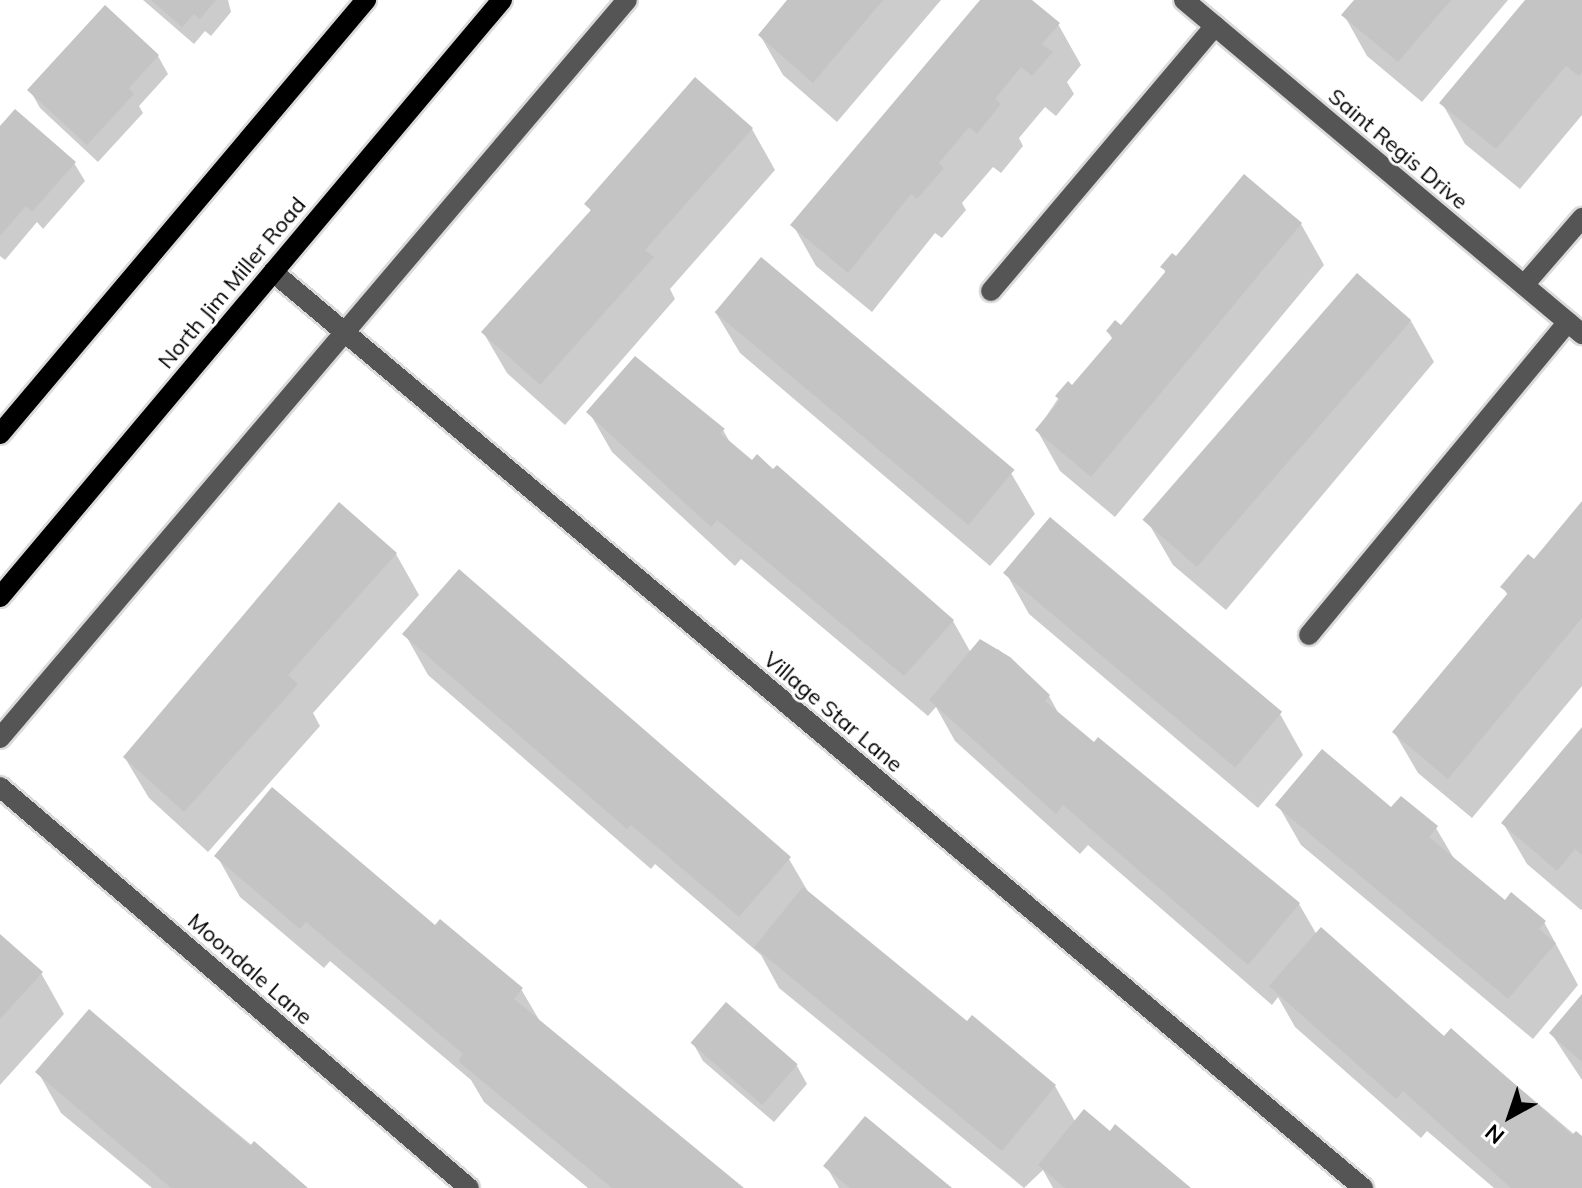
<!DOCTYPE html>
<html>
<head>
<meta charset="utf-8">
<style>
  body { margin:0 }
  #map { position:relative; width:1582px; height:1188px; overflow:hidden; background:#fff; font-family:Mulish,sans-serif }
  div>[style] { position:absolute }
  .shadow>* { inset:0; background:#0003 }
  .building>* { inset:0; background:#c4c4c4; transform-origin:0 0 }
  .roads { filter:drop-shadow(2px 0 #dbdbdb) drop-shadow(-2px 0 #dbdbdb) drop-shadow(0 2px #dbdbdb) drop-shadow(0 -2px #dbdbdb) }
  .minor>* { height:20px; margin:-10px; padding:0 10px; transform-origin:10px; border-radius:10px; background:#555 }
  .major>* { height:20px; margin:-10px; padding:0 10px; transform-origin:10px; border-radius:10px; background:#000 }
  span { translate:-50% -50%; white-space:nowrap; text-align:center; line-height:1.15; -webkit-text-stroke:6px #fff; paint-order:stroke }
  .street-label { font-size:22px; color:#000 }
  .north { position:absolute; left:1470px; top:1076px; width:80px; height:80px; -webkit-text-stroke:6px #fff; paint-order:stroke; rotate:220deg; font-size:22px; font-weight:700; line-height:32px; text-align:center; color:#000 }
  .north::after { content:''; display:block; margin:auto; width:28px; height:36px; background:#000; clip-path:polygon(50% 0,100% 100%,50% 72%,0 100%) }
</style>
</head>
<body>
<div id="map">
  <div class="shadow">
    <i style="clip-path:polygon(143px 0,228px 0,231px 12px,211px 36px,205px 31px,194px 44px)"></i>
    <i style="clip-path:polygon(789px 0,941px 0,837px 122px,783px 75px,760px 35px)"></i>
    <i style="clip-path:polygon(983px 0,1029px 0,1058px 24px,1081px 65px,1067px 82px,1074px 94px,1056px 116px,1045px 107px,1019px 138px,1023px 146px,1001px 173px,993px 167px,962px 203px,966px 210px,942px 238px,935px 233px,872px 312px,816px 266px,793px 225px)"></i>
    <i style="clip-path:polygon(1357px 0,1508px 0,1422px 102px,1367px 56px,1344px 15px)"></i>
    <i style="clip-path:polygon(1527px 0,1582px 0,1582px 115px,1520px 189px,1465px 144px,1442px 103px)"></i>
    <i style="clip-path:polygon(158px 56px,168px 74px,139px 106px,143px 113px,98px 162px,40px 108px,30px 90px)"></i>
    <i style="clip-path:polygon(696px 80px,752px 129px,775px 170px,670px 289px,675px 299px,565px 425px,507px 373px,483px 332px,592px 213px,587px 204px)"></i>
    <i style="clip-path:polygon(0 129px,74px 163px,85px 181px,43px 229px,37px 222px,5px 260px,0 256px)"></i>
    <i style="clip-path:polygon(1301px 224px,1324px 265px,1115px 517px,1060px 471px,1037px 430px,1068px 384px,1073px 388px,1113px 340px,1108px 332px,1121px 328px,1166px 274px,1163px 267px)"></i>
    <i style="clip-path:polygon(716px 313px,1011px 473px,1035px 514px,990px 566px,740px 353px)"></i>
    <i style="clip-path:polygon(1411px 321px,1434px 362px,1226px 610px,1173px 565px,1149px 524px)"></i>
    <i style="clip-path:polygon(589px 412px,723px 430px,732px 446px,953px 621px,971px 653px,994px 654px,998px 649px,1049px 696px,1060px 716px,1299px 904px,1317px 935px,1444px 1039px,1451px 1030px,1582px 1141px,1582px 1188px,1494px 1188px,1427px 1131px,1421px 1138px,1295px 1027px,1278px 997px,1272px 1005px,1088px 845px,1080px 854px,955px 741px,936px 707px,928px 716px,741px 559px,735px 566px,612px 452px)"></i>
    <i style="clip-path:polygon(1582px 504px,1582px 686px,1472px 818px,1418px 773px,1394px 732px,1508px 596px,1503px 587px,1534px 562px)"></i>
    <i style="clip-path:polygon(339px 505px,396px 554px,419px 595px,313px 713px,320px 726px,208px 852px,149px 798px,125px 758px)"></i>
    <i style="clip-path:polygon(1006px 573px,1280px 714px,1303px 755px,1258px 808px,1029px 614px)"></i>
    <i style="clip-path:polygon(405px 634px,789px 859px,810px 895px,967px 1024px,1055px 1086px,1076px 1123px,1110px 1134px,1188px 1188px,1053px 1188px,1043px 1170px,1024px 1188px,779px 988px,761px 955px,655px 864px,651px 869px,428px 675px)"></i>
    <i style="clip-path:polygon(1582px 730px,1582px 909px,1581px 910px,1527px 864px,1503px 823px)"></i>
    <i style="clip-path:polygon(1278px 805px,1392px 810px,1436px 828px,1456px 862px,1505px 903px,1544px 922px,1578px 985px,1533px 1039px,1301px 845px)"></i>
    <i style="clip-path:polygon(217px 856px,436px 928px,521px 989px,541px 1023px,740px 1188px,588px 1188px,484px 1102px,471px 1080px,330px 961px,324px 968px,240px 897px)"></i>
    <i style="clip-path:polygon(0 937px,41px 973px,64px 1014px,0 1085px)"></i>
    <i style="clip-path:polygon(1582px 997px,1582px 1080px,1551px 1033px)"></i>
    <i style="clip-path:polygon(89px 1012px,304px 1188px,152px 1188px,61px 1113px,38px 1072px)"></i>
    <i style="clip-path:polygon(693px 1043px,797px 1066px,807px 1084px,774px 1122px,703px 1061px)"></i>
    <i style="clip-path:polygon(826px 1166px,949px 1188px,839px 1188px)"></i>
  </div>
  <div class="building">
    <i style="clip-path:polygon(151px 0,216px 0,200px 19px,194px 14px,182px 27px)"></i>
    <i style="clip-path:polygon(787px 0,883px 0,813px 83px,758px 35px)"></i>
    <i style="clip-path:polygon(980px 0,1032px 0,1060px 23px,1042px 44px,1053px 52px,1032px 76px,1021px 67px,995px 99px,1001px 104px,977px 134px,969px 127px,939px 163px,944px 168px,917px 199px,911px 194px,848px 273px,790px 225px)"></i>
    <i style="clip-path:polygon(1354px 0,1451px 0,1398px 62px,1341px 15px)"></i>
    <i style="clip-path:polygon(1525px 0,1582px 0,1582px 72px,1579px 76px,1566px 66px,1496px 149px,1439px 103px)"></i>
    <i style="clip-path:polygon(105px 5px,159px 55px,129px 88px,134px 94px,87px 145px,27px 90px)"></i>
    <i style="clip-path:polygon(695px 77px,753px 128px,645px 250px,654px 257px,540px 385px,481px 332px,591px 210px,584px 204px)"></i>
    <i style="clip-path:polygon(15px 109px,76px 162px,32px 212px,26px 206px,0 236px,0 126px)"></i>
    <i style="clip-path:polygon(1244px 174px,1302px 223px,1091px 477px,1035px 430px,1060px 400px,1055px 396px,1068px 381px,1072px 385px,1113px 337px,1106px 331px,1115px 320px,1121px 325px,1166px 271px,1160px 267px,1172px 253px,1176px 256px)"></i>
    <i style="left:761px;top:257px;width:331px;height:72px;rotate:40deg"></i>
    <i style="left:1357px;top:273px;width:72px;height:327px;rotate:41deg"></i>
    <i style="clip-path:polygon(635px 356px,725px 429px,720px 433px,752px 460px,757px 454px,773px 469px,777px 465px,954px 620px,904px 676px,717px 520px,711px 527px,586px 412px)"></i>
    <i style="clip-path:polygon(1582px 501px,1582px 618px,1448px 779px,1392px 732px,1508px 593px,1500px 587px,1528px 554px,1534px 559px)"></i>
    <i style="clip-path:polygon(339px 502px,397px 553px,288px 675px,298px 684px,184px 812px,123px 757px)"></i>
    <i style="left:1050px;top:517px;width:303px;height:73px;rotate:40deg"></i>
    <i style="clip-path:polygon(459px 569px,791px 857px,739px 917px,631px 825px,627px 829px,402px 634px)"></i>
    <i style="clip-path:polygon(980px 639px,1010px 657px,1050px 695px,1045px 701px,1094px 742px,1098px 737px,1300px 903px,1248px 965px,1063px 805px,1056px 814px,929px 700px)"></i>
    <i style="clip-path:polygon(1582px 727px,1582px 855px,1575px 849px,1557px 871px,1501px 823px)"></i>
    <i style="clip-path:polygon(1322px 749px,1391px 807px,1401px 796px,1438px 826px,1429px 837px,1505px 900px,1511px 892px,1546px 921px,1539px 929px,1556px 943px,1508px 999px,1275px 805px)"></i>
    <i style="clip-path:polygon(272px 787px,435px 925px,440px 919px,523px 988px,514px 999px,744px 1188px,612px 1188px,458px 1061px,463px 1054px,306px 922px,300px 929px,214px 856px)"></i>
    <i style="clip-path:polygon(803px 887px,967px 1021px,972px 1015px,1056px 1085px,1002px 1151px,754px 947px)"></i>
    <i style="clip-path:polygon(1321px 927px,1444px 1036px,1451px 1028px,1572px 1135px,1576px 1131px,1582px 1136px,1582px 1188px,1511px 1188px,1403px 1091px,1396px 1099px,1269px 986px)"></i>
    <i style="clip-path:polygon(0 934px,43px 972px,0 1019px)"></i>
    <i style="clip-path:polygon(1582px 994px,1582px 1062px,1549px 1033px)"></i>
    <i style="left:726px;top:1002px;width:95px;height:54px;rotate:41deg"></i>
    <i style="clip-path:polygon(89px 1009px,250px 1146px,254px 1141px,308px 1188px,171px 1188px,35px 1072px)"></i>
    <i style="clip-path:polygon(1084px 1109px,1110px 1131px,1115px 1124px,1191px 1188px,1065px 1188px,1038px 1165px)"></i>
    <i style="clip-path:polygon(865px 1116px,952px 1188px,850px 1188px,823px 1166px)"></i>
  </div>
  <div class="roads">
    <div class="minor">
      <i style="left:1184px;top:0;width:520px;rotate:40deg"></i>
      <i style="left:273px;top:272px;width:1424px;rotate:40.04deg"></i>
      <i style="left:1524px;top:285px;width:89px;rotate:-49.1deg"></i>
      <i style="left:991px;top:291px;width:347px;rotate:-49.8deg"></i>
      <i style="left:1309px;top:635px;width:406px;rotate:-50.4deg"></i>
      <i style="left:0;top:738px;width:968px;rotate:-49.65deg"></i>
      <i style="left:0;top:787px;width:617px;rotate:40.53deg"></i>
    </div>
    <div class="major">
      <i style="left:0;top:434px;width:568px;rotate:-49.86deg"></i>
      <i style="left:0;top:597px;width:780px;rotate:-49.94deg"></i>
    </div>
  </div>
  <div class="street-label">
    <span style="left:1398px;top:149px;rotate:40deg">Saint Regis Drive</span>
    <span style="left:232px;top:283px;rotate:-50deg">North Jim Miller Road</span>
    <span style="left:833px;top:712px;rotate:40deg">Village Star Lane</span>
    <span style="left:250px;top:969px;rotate:41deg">Moondale Lane</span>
  </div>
  <div class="north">N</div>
</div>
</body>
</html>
